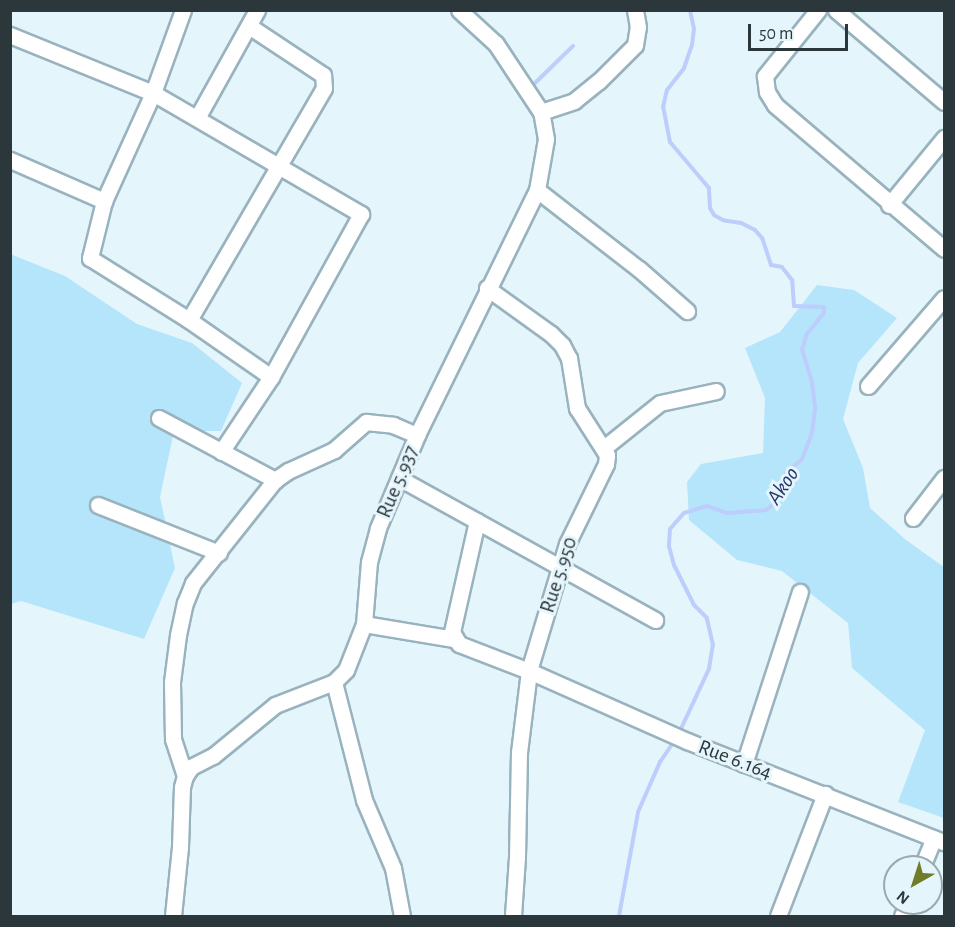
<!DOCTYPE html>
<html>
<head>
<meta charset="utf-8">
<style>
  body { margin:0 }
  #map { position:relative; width:955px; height:927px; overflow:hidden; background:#e5f5fc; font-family:"Alegreya Sans",sans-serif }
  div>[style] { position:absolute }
  .green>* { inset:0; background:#b5e5fb }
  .stream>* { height:4px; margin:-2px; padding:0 2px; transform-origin:2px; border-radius:2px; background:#bdcdfc }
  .roads { filter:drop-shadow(2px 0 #99b3be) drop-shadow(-2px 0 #99b3be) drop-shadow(0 2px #99b3be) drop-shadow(0 -2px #99b3be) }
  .street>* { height:15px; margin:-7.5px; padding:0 7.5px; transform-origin:7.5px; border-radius:7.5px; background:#fff }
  span { translate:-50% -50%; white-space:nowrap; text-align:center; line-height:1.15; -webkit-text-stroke:6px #e5f5fc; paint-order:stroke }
  .street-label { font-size:21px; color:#2c373b }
  .water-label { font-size:22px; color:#27346b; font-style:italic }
  .frame { position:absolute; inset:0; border:12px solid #2c373b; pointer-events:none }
  .north { position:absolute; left:883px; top:855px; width:60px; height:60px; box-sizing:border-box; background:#e5f5fc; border:2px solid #9ba9af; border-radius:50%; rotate:219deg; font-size:16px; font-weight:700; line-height:24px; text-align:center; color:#2c373b }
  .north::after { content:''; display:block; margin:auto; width:21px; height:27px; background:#6f7c28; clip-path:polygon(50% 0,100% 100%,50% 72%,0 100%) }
  .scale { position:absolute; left:748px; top:24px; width:100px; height:27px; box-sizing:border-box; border:3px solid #2c373b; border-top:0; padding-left:8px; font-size:18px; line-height:21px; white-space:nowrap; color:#2c373b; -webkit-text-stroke:4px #e5f5fc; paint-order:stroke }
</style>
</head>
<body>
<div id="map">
  <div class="green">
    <i style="clip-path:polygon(10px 254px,65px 276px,137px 324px,192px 343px,242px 383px,221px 431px,174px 431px,160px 497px,175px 568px,144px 639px,21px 601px,11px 604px)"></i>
    <i style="clip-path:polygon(817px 285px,854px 290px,897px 318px,858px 363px,843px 419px,863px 468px,870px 508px,906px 540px,944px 567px,944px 818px,898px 802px,925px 730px,852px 668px,848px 623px,782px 571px,737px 560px,689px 520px,687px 482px,701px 464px,763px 453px,765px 398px,745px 348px,780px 332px)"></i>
  </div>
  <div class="stream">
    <i style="left:533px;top:85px;width:56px;rotate:-44.3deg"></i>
    <i style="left:679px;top:733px;width:71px;rotate:-64.9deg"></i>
    <i style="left:709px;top:669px;width:24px;rotate:-81deg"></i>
    <i style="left:713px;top:645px;width:28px;rotate:-103deg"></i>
    <i style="left:707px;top:618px;width:18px;rotate:-135deg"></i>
    <i style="left:694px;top:605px;width:45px;rotate:-116.6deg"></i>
    <i style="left:674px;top:565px;width:20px;rotate:-105deg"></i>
    <i style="left:669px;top:546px;width:17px;rotate:-87deg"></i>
    <i style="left:670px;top:529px;width:21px;rotate:-49deg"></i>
    <i style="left:684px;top:513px;width:24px;rotate:-17deg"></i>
    <i style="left:707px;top:506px;width:21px;rotate:19deg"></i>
    <i style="left:727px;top:513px;width:28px;rotate:-4deg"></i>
    <i style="left:755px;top:511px;width:11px;rotate:-5deg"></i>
    <i style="left:766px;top:510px;width:14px;rotate:-39deg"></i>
    <i style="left:777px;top:501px;width:29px;rotate:-72deg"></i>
    <i style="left:786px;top:473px;width:21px;rotate:-41deg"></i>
    <i style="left:802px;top:459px;width:28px;rotate:-69deg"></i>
    <i style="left:812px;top:433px;width:26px;rotate:-83deg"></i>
    <i style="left:815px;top:407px;width:25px;rotate:-97deg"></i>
    <i style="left:812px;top:382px;width:34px;rotate:-107deg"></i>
    <i style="left:802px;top:350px;width:17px;rotate:-73deg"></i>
    <i style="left:807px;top:334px;width:27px;rotate:-51deg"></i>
    <i style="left:824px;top:313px;width:6px;rotate:-90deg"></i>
    <i style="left:824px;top:307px;width:30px;rotate:-178deg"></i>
    <i style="left:794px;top:306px;width:26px;rotate:-94deg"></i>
    <i style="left:792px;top:280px;width:16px;rotate:-128deg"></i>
    <i style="left:782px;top:267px;width:11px;rotate:-170deg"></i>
    <i style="left:771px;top:265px;width:28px;rotate:-108deg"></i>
    <i style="left:762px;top:238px;width:11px;rotate:-131deg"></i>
    <i style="left:755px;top:230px;width:16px;rotate:-153deg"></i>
    <i style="left:741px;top:223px;width:18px;rotate:-171deg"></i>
    <i style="left:723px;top:220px;width:10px;rotate:-151deg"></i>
    <i style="left:714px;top:215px;width:8px;rotate:-120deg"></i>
    <i style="left:710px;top:208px;width:20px;rotate:-93deg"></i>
    <i style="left:709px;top:188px;width:60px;rotate:-130.3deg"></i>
    <i style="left:670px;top:142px;width:36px;rotate:-101deg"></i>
    <i style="left:663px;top:107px;width:17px;rotate:-77deg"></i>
    <i style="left:667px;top:90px;width:28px;rotate:-52deg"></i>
    <i style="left:684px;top:68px;width:24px;rotate:-71deg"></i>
    <i style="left:692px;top:45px;width:16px;rotate:-83deg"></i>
    <i style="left:694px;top:29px;width:19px;rotate:-102deg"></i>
    <i style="left:619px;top:916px;width:106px;rotate:-79.6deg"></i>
    <i style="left:638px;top:812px;width:55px;rotate:-66.3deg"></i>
    <i style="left:660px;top:762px;width:27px;rotate:-56deg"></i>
  </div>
  <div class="roads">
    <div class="street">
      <i style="left:183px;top:10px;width:88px;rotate:109.9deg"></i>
      <i style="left:153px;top:93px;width:119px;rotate:114.4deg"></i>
      <i style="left:104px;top:201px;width:59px;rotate:103.8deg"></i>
      <i style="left:90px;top:258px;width:117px;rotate:32.1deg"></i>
      <i style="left:189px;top:320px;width:100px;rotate:34.8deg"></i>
      <i style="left:818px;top:10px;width:85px;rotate:128.8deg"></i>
      <i style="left:765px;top:76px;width:16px;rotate:83deg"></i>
      <i style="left:767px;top:92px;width:15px;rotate:58deg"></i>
      <i style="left:775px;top:105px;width:222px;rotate:40.4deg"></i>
      <i style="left:836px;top:10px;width:142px;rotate:40.4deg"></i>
      <i style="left:10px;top:35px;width:154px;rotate:22.1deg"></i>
      <i style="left:153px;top:93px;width:241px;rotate:30.2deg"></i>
      <i style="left:361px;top:214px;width:186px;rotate:118.9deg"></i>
      <i style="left:271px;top:377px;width:90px;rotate:123.7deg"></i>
      <i style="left:541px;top:112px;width:35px;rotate:-18deg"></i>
      <i style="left:574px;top:101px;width:32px;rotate:-39deg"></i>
      <i style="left:599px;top:81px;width:51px;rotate:-45deg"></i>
      <i style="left:635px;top:45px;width:18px;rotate:-81deg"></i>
      <i style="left:638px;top:27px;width:17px;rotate:-100deg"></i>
      <i style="left:197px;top:118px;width:124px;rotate:-60.9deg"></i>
      <i style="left:10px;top:160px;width:103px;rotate:23.6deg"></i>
      <i style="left:537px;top:190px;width:129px;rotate:37.8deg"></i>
      <i style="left:639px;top:269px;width:64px;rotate:41.2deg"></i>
      <i style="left:889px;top:205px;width:87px;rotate:-50.6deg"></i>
      <i style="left:487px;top:288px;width:79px;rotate:35.7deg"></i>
      <i style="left:551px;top:334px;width:16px;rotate:45deg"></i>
      <i style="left:562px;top:345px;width:15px;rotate:62deg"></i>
      <i style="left:569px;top:358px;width:51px;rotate:80.9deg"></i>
      <i style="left:577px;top:408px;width:56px;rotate:57.4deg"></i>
      <i style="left:607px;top:455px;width:9px;rotate:96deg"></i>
      <i style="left:606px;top:464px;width:89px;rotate:116deg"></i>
      <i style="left:567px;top:544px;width:133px;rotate:106.7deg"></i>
      <i style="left:529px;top:671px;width:82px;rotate:97deg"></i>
      <i style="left:519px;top:752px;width:105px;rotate:91.1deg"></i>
      <i style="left:517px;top:857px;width:59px;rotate:93.9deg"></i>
      <i style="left:189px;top:320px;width:268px;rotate:-59.8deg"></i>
      <i style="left:324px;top:88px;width:13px;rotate:-94deg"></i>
      <i style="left:323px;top:75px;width:89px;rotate:-146.5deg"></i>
      <i style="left:868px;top:386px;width:116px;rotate:-49.2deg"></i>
      <i style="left:159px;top:418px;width:132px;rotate:28.1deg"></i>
      <i style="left:605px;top:447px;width:70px;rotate:-38.7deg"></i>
      <i style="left:660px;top:403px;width:57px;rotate:-12.1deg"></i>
      <i style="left:399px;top:478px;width:293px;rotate:29deg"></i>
      <i style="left:98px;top:505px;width:130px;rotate:21.6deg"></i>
      <i style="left:913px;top:518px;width:51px;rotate:-52.2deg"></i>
      <i style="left:477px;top:521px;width:114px;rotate:102.7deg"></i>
      <i style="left:452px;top:632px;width:14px;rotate:60deg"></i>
      <i style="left:459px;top:644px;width:75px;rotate:21.1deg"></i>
      <i style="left:529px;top:671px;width:173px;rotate:23.9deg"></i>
      <i style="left:687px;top:741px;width:276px;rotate:21.5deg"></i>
      <i style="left:364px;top:624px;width:91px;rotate:9.5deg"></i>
      <i style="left:334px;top:682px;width:122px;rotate:75.7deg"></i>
      <i style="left:364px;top:800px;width:74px;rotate:66.9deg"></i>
      <i style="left:393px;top:868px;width:49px;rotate:79.4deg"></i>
      <i style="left:744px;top:764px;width:181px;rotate:-72deg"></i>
      <i style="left:185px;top:776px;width:39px;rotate:-108deg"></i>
      <i style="left:173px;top:739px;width:57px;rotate:-91deg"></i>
      <i style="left:172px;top:682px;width:47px;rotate:-82.7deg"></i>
      <i style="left:178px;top:635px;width:33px;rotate:-78deg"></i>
      <i style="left:185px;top:603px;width:22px;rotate:-68deg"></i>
      <i style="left:193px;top:583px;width:132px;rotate:-51.5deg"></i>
      <i style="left:275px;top:480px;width:16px;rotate:-35deg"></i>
      <i style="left:288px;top:471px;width:51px;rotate:-24.5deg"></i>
      <i style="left:334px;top:450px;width:43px;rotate:-41.2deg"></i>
      <i style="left:366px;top:422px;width:27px;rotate:6deg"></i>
      <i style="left:393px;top:425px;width:26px;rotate:23deg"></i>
      <i style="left:922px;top:867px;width:31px;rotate:-68deg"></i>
      <i style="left:173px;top:916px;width:69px;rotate:-84.2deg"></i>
      <i style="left:180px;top:847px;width:60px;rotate:-88.1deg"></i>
      <i style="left:182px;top:787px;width:11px;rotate:-75deg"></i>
      <i style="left:185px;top:776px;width:11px;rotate:-56deg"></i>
      <i style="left:191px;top:767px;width:25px;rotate:-27deg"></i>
      <i style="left:213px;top:756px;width:80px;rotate:-39.4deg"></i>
      <i style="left:275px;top:705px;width:63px;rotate:-21.3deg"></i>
      <i style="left:334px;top:682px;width:17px;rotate:-45deg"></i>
      <i style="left:346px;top:670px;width:49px;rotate:-68.6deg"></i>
      <i style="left:364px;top:624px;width:62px;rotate:-85.4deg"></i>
      <i style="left:369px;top:562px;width:35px;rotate:-75deg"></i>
      <i style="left:378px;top:528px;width:101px;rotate:-67.2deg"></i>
      <i style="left:417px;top:435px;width:273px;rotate:-63.9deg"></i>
      <i style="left:537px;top:190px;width:52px;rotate:-80deg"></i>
      <i style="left:546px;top:139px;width:27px;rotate:-100deg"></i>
      <i style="left:541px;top:112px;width:82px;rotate:-123.5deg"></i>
      <i style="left:496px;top:44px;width:50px;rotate:-137.4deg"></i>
      <i style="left:778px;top:916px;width:131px;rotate:-68.9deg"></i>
      <i style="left:902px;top:916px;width:14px;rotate:-65deg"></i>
    </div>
  </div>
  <div class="street-label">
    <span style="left:398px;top:482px;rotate:-67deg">Rue 5.937</span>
    <span style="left:559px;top:575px;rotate:-72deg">Rue 5.950</span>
    <span style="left:735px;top:760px;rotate:21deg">Rue 6.164</span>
  </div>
  <div class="water-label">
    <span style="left:783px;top:486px;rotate:-56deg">Akoo</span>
  </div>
  <div class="frame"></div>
  <div class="north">N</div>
  <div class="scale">50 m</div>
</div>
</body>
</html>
